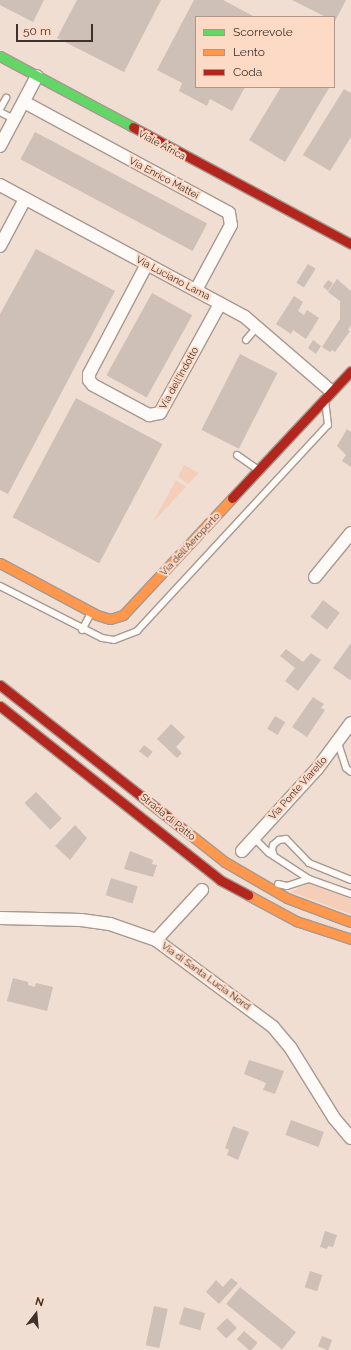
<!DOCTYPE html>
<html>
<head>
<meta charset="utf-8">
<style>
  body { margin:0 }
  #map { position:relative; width:351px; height:1350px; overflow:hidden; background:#f0ded3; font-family:Raleway,sans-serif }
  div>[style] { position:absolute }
  .green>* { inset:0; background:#f4ceb8 }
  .building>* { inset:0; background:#cebfb7; transform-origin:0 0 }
  .roads { filter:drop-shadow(1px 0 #a79990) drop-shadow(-1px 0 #a79990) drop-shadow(0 1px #a79990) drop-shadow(0 -1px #a79990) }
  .lane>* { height:6px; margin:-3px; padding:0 3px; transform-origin:3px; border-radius:3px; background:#fdfaf8 }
  .street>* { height:12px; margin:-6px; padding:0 6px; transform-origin:6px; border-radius:6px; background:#fdfaf8 }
  .fast>* { height:9px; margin:-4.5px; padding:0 4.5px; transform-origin:4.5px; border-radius:4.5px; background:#63d668 }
  .slow>* { height:9px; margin:-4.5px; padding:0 4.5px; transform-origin:4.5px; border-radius:4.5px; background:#ff974d }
  .jam>* { height:9px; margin:-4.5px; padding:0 4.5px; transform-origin:4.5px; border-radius:4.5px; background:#b3261e }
  span { translate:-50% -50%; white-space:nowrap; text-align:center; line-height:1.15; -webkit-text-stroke:4px #fddac6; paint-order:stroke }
  .street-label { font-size:10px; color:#40322b }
  .legend { position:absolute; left:195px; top:16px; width:140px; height:72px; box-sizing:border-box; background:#fddac6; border:1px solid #b19788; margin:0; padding:5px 7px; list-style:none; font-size:12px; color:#40322b }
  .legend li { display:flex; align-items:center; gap:8px; height:20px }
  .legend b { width:20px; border:1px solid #b19788 }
  .north { position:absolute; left:16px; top:1294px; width:40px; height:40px; -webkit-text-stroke:3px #fddac6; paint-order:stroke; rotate:16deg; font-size:11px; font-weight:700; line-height:16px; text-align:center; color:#40322b }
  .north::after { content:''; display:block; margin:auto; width:14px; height:18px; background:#40322b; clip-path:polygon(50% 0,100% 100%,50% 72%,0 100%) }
  .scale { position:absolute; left:16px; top:24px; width:77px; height:18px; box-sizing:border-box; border:2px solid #40322b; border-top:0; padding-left:5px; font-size:12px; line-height:14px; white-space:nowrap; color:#40322b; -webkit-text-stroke:3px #fddac6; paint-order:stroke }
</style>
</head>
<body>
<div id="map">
  <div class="green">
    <i style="clip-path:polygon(184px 465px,199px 473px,188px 484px,178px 477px)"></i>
    <i style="clip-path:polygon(176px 480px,186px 487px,153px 522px)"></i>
    <i style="clip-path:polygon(308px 883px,351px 899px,351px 914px,291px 892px)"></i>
  </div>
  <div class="building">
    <i style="clip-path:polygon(0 0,44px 0,33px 22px,0 5px)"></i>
    <i style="clip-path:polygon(77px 0,161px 0,124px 72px,57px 38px)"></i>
    <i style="clip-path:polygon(194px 0,223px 0,255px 17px,196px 17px,196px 87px,245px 87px,232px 111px,210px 99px,207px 106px,179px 91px,182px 83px,157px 70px)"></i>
    <i style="clip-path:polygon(292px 0,346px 0,334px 23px,334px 17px,326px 17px)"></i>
    <i style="clip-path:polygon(281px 87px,329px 88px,285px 162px,249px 140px)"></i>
    <i style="clip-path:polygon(344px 89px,351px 93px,351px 137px,330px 171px,303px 155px)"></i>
    <i style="left:35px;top:132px;width:195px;height:31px;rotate:28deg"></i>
    <i style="clip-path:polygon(36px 249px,115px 291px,8px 494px,0 490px,0 314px)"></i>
    <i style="left:308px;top:264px;width:9px;height:22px;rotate:32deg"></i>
    <i style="clip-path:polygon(337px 279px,351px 291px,351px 325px,348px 330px,350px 331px,335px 352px,332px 350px,330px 352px,322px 347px,340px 319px,340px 301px,328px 292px)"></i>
    <i style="clip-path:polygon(328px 280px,333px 283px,328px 291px,323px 287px)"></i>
    <i style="left:152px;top:293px;width:46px;height:94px;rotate:29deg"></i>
    <i style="clip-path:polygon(294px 296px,303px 302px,298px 311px,304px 315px,307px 310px,319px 318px,306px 339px,293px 330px,291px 334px,276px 324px)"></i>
    <i style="clip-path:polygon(313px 340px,321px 346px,316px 354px,308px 348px)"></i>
    <i style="left:240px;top:354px;width:42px;height:85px;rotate:27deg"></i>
    <i style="left:76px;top:398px;width:98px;height:135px;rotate:28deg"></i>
    <i style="clip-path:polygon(347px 429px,351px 432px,351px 467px,342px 461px,346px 455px,337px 446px)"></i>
    <i style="left:323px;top:600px;width:21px;height:21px;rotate:37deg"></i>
    <i style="clip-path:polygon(351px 643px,351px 679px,350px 680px,333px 668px)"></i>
    <i style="clip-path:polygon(286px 649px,303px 662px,311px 653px,321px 660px,298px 691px,285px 681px,295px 668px,280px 656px)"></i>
    <i style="clip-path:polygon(313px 697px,324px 704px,321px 708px,325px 710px,307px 737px,292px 727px)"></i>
    <i style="left:275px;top:716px;width:12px;height:15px;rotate:31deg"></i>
    <i style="clip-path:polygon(171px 724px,185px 737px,176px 747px,182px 753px,177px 758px,157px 739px)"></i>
    <i style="left:144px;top:745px;width:11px;height:8px;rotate:38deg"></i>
    <i style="left:36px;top:792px;width:37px;height:16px;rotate:46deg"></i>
    <i style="clip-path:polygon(75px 825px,87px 838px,70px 860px,55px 846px)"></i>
    <i style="clip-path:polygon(130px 851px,153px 860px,152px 864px,157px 865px,153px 877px,124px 869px)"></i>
    <i style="left:111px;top:878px;width:28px;height:18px;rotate:17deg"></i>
    <i style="clip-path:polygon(13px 978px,28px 982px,28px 985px,35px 987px,36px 983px,53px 987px,47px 1011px,7px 1001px)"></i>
    <i style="clip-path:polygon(249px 1060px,284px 1071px,275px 1094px,263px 1090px,266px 1083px,244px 1074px)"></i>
    <i style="left:291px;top:1120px;width:35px;height:16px;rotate:20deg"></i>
    <i style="clip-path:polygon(233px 1126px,249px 1132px,238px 1160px,227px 1155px,229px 1150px,225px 1148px)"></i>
    <i style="clip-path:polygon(325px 1231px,337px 1235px,333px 1247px,328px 1246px,327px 1249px,320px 1247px)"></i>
    <i style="left:310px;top:1271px;width:13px;height:17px;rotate:18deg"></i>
    <i style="clip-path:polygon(231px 1278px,238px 1283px,219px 1304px,206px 1292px,216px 1280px,223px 1287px)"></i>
    <i style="left:240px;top:1287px;width:72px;height:22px;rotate:39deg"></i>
    <i style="left:154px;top:1306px;width:14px;height:40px;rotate:12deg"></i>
    <i style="left:184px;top:1307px;width:22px;height:18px;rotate:16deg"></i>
    <i style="left:227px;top:1318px;width:14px;height:15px;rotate:45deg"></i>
    <i style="left:244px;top:1331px;width:18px;height:11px;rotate:41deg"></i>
    <i style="left:322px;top:1336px;width:11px;height:11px;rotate:22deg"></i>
  </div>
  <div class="roads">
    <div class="lane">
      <i style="left:0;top:109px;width:13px;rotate:-61deg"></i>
      <i style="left:0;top:112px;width:16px;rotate:27deg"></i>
      <i style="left:246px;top:340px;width:17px;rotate:-50deg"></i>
      <i style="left:237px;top:455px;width:24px;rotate:35deg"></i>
      <i style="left:0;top:586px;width:114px;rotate:27deg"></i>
      <i style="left:102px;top:638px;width:12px;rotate:9deg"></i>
      <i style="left:114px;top:640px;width:25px;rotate:-21deg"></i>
      <i style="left:137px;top:631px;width:281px;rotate:-47.2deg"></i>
      <i style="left:328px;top:425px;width:23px;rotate:-97deg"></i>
      <i style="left:82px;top:630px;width:19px;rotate:-62deg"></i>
      <i style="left:338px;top:743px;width:26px;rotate:72deg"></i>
      <i style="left:346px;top:768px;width:6px;rotate:39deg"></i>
      <i style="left:254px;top:838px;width:21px;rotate:45deg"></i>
      <i style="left:269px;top:853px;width:48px;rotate:33deg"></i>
      <i style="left:309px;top:879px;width:45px;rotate:19.7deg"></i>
      <i style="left:274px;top:856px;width:6px;rotate:-108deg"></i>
      <i style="left:272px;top:850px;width:5px;rotate:-79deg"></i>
      <i style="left:273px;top:845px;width:8px;rotate:-40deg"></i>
      <i style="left:279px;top:840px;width:7px;rotate:-8deg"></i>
      <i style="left:286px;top:839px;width:33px;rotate:46deg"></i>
      <i style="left:309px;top:863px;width:45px;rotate:22deg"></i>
      <i style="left:278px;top:884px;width:9px;rotate:13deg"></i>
      <i style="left:287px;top:886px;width:23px;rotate:-18deg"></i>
    </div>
    <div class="street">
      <i style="left:24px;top:102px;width:233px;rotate:28.4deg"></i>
      <i style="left:229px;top:213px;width:12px;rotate:81deg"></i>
      <i style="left:231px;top:225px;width:74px;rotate:118.3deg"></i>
      <i style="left:0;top:146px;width:79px;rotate:-62.1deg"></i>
      <i style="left:0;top:185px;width:278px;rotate:28.3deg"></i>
      <i style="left:245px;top:317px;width:113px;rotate:40.7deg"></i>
      <i style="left:0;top:246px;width:53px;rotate:-62deg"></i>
      <i style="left:147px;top:264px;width:124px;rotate:117.8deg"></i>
      <i style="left:89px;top:374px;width:6px;rotate:90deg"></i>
      <i style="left:89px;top:380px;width:6px;rotate:51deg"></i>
      <i style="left:93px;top:385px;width:64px;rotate:28.2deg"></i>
      <i style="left:149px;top:415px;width:11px;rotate:-10deg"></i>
      <i style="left:160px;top:413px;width:124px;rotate:-61.2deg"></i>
      <i style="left:315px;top:577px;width:57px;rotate:-50.7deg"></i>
      <i style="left:242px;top:851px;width:111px;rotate:-47.6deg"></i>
      <i style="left:317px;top:769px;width:57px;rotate:-53.5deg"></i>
      <i style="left:0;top:918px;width:81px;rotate:1.4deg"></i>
      <i style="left:81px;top:920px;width:29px;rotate:8deg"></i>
      <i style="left:110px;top:924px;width:49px;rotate:19.2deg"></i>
      <i style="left:156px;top:940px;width:146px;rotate:36.6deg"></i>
      <i style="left:273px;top:1027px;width:26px;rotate:50deg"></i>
      <i style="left:290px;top:1047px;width:84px;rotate:58.2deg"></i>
      <i style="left:334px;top:1118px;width:26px;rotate:50deg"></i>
      <i style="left:156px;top:940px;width:68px;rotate:-47.4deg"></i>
    </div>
    <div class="fast">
      <i style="left:0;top:56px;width:151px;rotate:28.1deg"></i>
    </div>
    <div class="slow">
      <i style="left:0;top:563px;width:110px;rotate:28.2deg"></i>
      <i style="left:97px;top:615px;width:14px;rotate:17deg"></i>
      <i style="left:110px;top:619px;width:14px;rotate:-17deg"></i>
      <i style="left:123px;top:615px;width:160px;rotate:-47deg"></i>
      <i style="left:187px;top:832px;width:48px;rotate:38.3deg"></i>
      <i style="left:225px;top:862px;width:72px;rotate:30.1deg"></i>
      <i style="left:287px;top:898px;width:68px;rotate:20.6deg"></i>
      <i style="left:248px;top:895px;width:55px;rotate:28.4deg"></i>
      <i style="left:296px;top:921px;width:58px;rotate:18.1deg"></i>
    </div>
    <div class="jam">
      <i style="left:133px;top:127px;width:247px;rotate:28.2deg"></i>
      <i style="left:232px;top:498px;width:174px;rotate:-46.9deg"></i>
      <i style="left:0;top:685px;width:238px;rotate:38.2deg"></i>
      <i style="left:0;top:706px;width:280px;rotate:38.3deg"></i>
      <i style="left:220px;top:880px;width:32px;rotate:28deg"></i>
    </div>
  </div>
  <div class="street-label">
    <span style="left:162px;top:145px;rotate:28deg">Viale Africa</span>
    <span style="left:164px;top:178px;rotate:28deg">Via Enrico Mattei</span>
    <span style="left:173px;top:278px;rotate:28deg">Via Luciano Lama</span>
    <span style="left:179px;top:378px;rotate:-61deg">Via dell'Indotto</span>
    <span style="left:190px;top:544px;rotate:-47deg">Via dell'Aeroporto</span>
    <span style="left:298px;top:788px;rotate:-48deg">Via Ponte Viarello</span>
    <span style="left:168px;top:817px;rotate:39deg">Strada di Patto</span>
    <span style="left:206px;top:976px;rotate:36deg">Via di Santa Lucia Nord</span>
  </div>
  <ul class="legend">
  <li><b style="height:5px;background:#63d668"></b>Scorrevole</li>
  <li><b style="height:5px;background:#ff974d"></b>Lento</li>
  <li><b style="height:5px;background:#b3261e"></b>Coda</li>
  </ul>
  <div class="north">N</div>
  <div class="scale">50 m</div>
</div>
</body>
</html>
